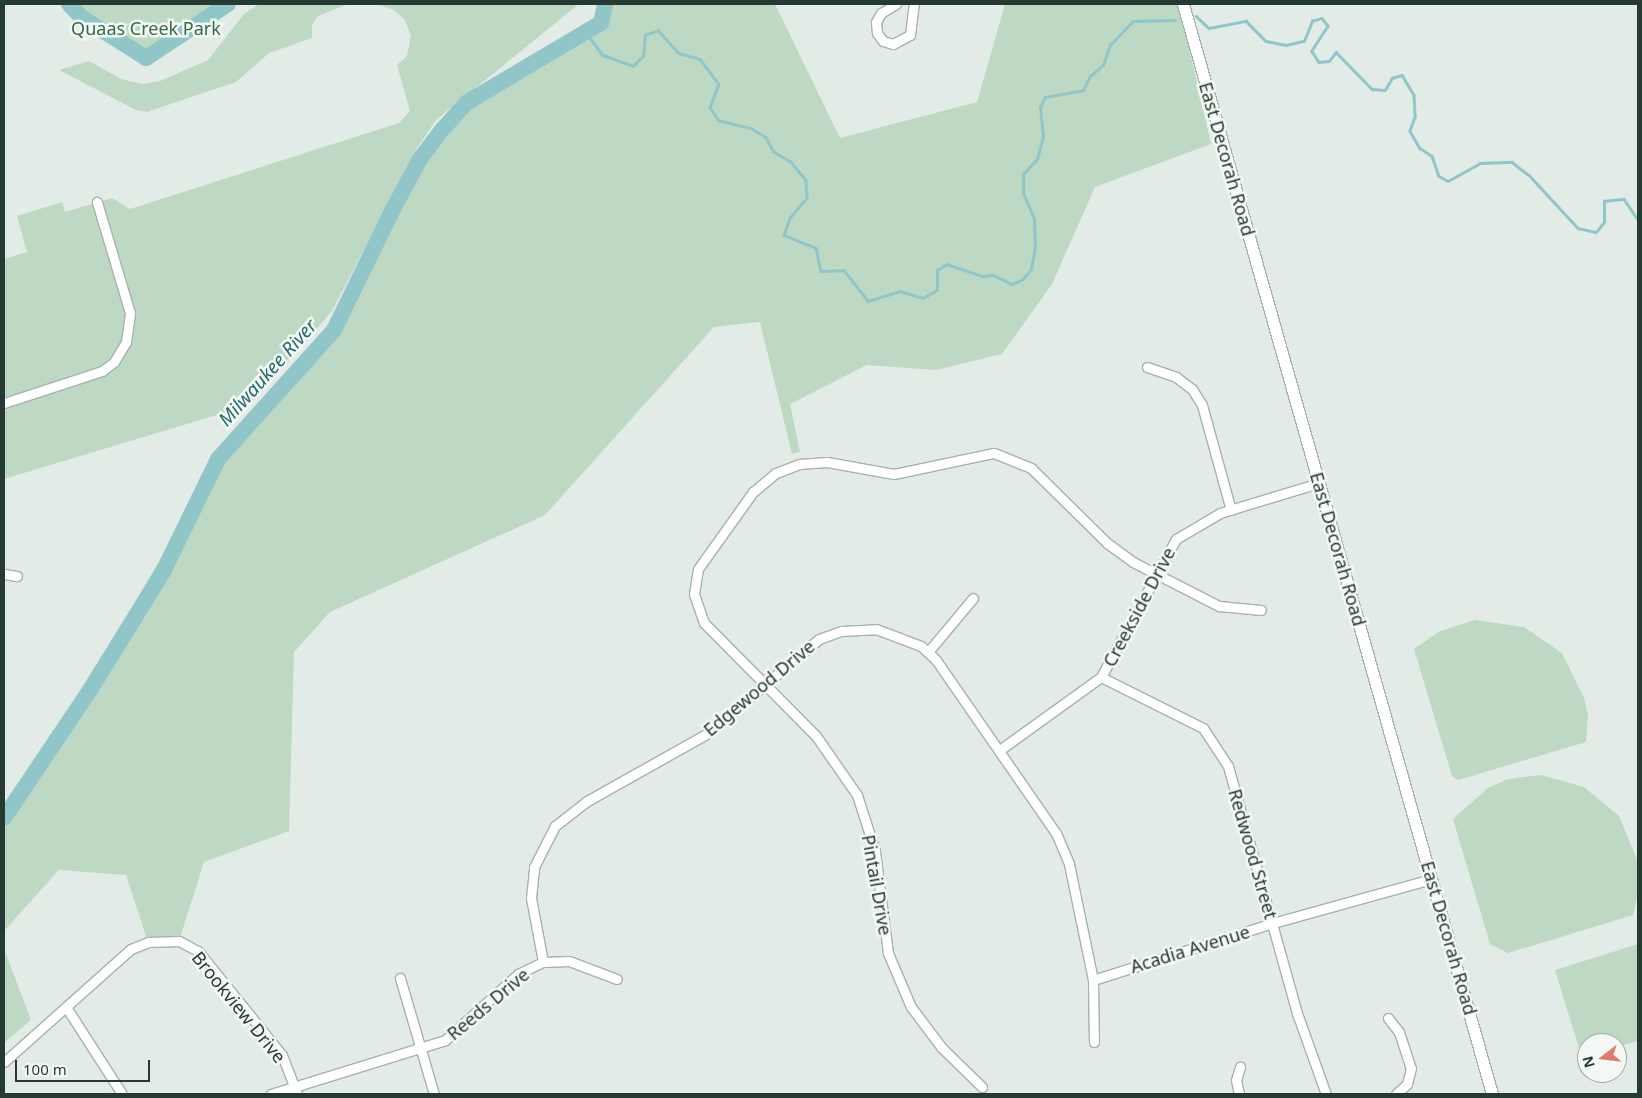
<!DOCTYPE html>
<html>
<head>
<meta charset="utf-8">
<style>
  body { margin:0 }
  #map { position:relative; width:1642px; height:1098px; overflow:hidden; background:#e3ebe6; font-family:"Noto Sans",sans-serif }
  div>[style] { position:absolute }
  .green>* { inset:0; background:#bed9c3 }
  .stream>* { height:2.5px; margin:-1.25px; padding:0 1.25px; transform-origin:1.25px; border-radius:1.25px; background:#91c6c9 }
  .river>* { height:16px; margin:-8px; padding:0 8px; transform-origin:8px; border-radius:8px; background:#91c6c9 }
  .roads { filter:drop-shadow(1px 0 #a6b2ac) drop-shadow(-1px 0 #a6b2ac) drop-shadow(0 1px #a6b2ac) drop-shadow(0 -1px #a6b2ac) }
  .minor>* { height:9px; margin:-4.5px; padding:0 4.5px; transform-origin:4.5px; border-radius:4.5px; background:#fff }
  .tertiary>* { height:11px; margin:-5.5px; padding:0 5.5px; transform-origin:5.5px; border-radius:5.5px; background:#fff }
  span { translate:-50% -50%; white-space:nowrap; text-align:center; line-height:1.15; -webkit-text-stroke:5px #f3f8f5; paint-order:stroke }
  .park-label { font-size:18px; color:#346b43 }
  .street-label { font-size:18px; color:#253a32 }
  .water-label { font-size:19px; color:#266a6e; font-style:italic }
  .frame { position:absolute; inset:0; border:5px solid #253a32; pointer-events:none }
  .north { position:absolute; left:1577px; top:1033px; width:50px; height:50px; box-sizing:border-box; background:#f3f8f5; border:1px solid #a1aca7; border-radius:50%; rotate:254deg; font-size:14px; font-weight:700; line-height:20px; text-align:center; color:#253a32 }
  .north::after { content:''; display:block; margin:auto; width:18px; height:22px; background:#e07b6b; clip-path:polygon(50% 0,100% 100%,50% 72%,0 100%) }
  .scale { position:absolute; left:15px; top:1060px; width:135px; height:22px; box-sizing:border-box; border:2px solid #253a32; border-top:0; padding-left:6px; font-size:15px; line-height:18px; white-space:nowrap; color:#253a32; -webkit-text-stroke:4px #f3f8f5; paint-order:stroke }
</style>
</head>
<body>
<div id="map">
  <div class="green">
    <i style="clip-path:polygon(69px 4px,228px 4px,146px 58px,81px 17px)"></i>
    <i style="clip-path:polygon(259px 4px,348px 4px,318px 16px,312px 25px,312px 38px,269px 53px,236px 82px,147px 112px,136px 110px,59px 70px,89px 61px,121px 79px,142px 84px,160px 81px,208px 60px,244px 14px)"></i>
    <i style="clip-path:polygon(377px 4px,579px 4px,436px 120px,416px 150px,332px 311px,250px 405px,4px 479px,4px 259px,27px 252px,17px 216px,62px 202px,65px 212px,112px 198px,130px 209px,399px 123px,410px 111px,397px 65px,407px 56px,411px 36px,405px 20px,394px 10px)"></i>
    <i style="clip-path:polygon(604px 4px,775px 4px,840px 138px,977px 102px,1005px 4px,1179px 4px,1211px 144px,1095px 187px,1052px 284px,1002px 354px,936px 370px,867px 365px,790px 404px,800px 452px,792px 454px,760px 322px,714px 327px,545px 515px,330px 612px,294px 652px,289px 831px,204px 862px,179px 941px,148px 942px,126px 875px,59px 870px,4px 931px,4px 815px,46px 757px,218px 459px,334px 330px,392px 211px,420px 159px,442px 130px,466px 103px,601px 24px)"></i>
    <i style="clip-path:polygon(1475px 620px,1524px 627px,1562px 653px,1584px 698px,1588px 715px,1586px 742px,1458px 780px,1452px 776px,1414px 649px,1440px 631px)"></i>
    <i style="clip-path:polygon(1541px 775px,1584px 787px,1619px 816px,1638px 862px,1637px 898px,1633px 915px,1508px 953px,1490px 944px,1453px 819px,1488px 788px,1508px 779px)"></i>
    <i style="clip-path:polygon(1638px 944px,1638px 1041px,1617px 1047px,1617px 1043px,1587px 1043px,1587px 1057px,1582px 1058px,1555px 970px)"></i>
    <i style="clip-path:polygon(4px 949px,31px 1020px,4px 1043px)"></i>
  </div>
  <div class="stream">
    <i style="left:1196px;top:16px;width:18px;rotate:43deg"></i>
    <i style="left:1209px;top:28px;width:38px;rotate:-11deg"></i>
    <i style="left:1246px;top:21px;width:28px;rotate:45deg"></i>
    <i style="left:1266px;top:41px;width:20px;rotate:11deg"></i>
    <i style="left:1286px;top:45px;width:18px;rotate:-13deg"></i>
    <i style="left:1304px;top:41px;width:22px;rotate:-68deg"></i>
    <i style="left:1312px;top:21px;width:10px;rotate:-17deg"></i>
    <i style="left:1322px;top:18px;width:10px;rotate:53deg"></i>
    <i style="left:1328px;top:26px;width:30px;rotate:123deg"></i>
    <i style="left:1312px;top:51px;width:13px;rotate:58deg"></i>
    <i style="left:1319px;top:62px;width:10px;rotate:-6deg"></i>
    <i style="left:1329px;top:61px;width:11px;rotate:-52deg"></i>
    <i style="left:1336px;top:52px;width:52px;rotate:45.8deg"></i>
    <i style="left:1372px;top:89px;width:13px;rotate:4deg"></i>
    <i style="left:1385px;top:90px;width:14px;rotate:-60deg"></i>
    <i style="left:1392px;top:78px;width:10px;rotate:-17deg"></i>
    <i style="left:1402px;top:75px;width:23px;rotate:59deg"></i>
    <i style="left:1414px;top:95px;width:22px;rotate:87deg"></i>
    <i style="left:1415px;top:117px;width:15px;rotate:110deg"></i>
    <i style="left:1410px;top:131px;width:20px;rotate:60deg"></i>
    <i style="left:1420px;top:148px;width:14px;rotate:34deg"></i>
    <i style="left:1432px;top:156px;width:21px;rotate:71deg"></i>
    <i style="left:1439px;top:176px;width:10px;rotate:29deg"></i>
    <i style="left:1448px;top:181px;width:37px;rotate:-29deg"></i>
    <i style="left:1480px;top:163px;width:32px;rotate:-2deg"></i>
    <i style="left:1512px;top:162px;width:23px;rotate:38deg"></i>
    <i style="left:1530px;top:176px;width:71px;rotate:47.3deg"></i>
    <i style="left:1578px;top:228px;width:18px;rotate:13deg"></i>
    <i style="left:1596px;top:232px;width:13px;rotate:-51deg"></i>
    <i style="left:1604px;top:222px;width:21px;rotate:-90deg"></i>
    <i style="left:1604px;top:201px;width:20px;rotate:-6deg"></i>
    <i style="left:1624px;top:199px;width:25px;rotate:56deg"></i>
    <i style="left:586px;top:32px;width:29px;rotate:54deg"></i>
    <i style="left:603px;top:55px;width:32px;rotate:20deg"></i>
    <i style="left:633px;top:66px;width:14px;rotate:-45deg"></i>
    <i style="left:643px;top:56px;width:21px;rotate:-85deg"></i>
    <i style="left:645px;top:35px;width:14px;rotate:-21deg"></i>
    <i style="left:658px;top:30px;width:31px;rotate:48deg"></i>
    <i style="left:679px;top:53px;width:22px;rotate:16deg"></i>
    <i style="left:700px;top:59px;width:31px;rotate:53deg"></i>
    <i style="left:719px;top:84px;width:25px;rotate:111deg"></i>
    <i style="left:710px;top:107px;width:15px;rotate:58deg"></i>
    <i style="left:718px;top:120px;width:34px;rotate:14deg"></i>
    <i style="left:751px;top:128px;width:17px;rotate:31deg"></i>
    <i style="left:766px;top:137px;width:16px;rotate:63deg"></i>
    <i style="left:773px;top:151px;width:21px;rotate:31deg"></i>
    <i style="left:791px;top:162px;width:23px;rotate:50deg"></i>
    <i style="left:806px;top:180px;width:18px;rotate:87deg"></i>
    <i style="left:807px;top:198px;width:26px;rotate:130deg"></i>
    <i style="left:790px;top:218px;width:18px;rotate:109deg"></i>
    <i style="left:784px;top:235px;width:35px;rotate:22deg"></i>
    <i style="left:816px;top:248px;width:24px;rotate:78deg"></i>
    <i style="left:821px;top:271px;width:23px;rotate:-2deg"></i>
    <i style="left:844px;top:270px;width:39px;rotate:52deg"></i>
    <i style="left:868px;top:301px;width:34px;rotate:-17deg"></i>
    <i style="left:900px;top:291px;width:24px;rotate:17deg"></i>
    <i style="left:923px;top:298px;width:16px;rotate:-30deg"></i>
    <i style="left:937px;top:290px;width:20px;rotate:-90deg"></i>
    <i style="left:937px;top:270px;width:12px;rotate:-31deg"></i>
    <i style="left:947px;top:264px;width:37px;rotate:19deg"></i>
    <i style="left:982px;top:276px;width:11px;rotate:-5deg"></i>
    <i style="left:993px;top:275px;width:21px;rotate:25deg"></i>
    <i style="left:1012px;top:284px;width:12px;rotate:-24deg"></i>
    <i style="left:1023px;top:279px;width:13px;rotate:-51deg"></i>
    <i style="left:1031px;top:269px;width:22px;rotate:-80deg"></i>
    <i style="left:1035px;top:247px;width:28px;rotate:-92deg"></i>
    <i style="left:1034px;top:219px;width:28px;rotate:-113deg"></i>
    <i style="left:1023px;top:193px;width:19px;rotate:-90deg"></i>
    <i style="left:1023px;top:174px;width:21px;rotate:-47deg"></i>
    <i style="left:1037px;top:159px;width:24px;rotate:-75deg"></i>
    <i style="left:1043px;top:136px;width:29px;rotate:-96deg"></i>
    <i style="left:1040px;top:107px;width:11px;rotate:-63deg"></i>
    <i style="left:1045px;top:97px;width:39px;rotate:-10deg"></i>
    <i style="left:1083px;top:90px;width:16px;rotate:-63deg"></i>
    <i style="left:1090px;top:76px;width:17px;rotate:-40deg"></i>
    <i style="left:1103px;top:65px;width:21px;rotate:-71deg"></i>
    <i style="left:1110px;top:45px;width:33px;rotate:-46deg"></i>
    <i style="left:1133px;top:21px;width:42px;rotate:-1.4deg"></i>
  </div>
  <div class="river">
    <i style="left:69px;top:4px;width:18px;rotate:47deg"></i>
    <i style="left:81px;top:17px;width:77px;rotate:32.2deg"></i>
    <i style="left:146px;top:58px;width:98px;rotate:-33.4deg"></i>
    <i style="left:4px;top:818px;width:154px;rotate:-56.1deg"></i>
    <i style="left:90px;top:690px;width:139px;rotate:-58.3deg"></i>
    <i style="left:163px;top:572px;width:126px;rotate:-64deg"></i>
    <i style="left:218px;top:459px;width:173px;rotate:-48deg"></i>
    <i style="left:334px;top:330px;width:132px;rotate:-64deg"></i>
    <i style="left:392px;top:211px;width:59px;rotate:-61.7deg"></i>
    <i style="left:420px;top:159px;width:36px;rotate:-53deg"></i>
    <i style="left:442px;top:130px;width:36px;rotate:-48deg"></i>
    <i style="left:466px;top:103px;width:157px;rotate:-30.7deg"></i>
    <i style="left:601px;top:23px;width:19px;rotate:-78deg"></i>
  </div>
  <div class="roads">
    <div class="minor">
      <i style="left:896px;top:4px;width:17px;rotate:149deg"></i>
      <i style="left:881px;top:13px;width:10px;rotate:119deg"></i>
      <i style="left:876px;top:22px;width:11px;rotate:85deg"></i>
      <i style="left:877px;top:33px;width:10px;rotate:53deg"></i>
      <i style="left:883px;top:41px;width:10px;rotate:17deg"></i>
      <i style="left:893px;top:44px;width:19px;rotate:-28deg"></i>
      <i style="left:910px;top:35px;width:31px;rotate:-83deg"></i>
      <i style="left:1147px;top:367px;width:31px;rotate:19deg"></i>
      <i style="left:1176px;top:377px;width:20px;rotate:37deg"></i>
      <i style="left:1192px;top:389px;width:19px;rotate:58deg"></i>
      <i style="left:1202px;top:405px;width:109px;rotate:74.6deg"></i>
      <i style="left:4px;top:403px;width:103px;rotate:-18.1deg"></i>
      <i style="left:102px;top:371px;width:15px;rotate:-37deg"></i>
      <i style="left:114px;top:362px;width:23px;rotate:-59deg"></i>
      <i style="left:126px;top:342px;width:29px;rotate:-82deg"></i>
      <i style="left:130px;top:313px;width:116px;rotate:-106.6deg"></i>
      <i style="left:4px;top:574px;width:13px;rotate:9deg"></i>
      <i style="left:928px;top:652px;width:70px;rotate:-50.2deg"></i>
      <i style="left:1101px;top:677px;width:114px;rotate:26.6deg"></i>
      <i style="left:1203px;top:728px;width:45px;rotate:56.7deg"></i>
      <i style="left:1228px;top:766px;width:260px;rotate:74.4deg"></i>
      <i style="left:1298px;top:1016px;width:83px;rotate:70.3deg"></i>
      <i style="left:1001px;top:749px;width:123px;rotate:-35.8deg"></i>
      <i style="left:1101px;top:677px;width:157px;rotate:-61.5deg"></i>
      <i style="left:1176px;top:539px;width:51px;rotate:-30.6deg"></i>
      <i style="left:1220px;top:513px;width:103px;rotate:-16.9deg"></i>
      <i style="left:543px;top:962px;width:65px;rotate:-100.6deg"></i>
      <i style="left:531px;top:898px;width:31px;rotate:-84deg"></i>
      <i style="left:534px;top:867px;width:46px;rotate:-62.9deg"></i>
      <i style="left:555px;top:826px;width:41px;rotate:-38deg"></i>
      <i style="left:587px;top:801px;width:139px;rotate:-29.3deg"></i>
      <i style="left:708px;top:733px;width:145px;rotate:-40.3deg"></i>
      <i style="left:819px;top:639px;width:23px;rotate:-20deg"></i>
      <i style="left:841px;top:631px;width:35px;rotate:-3deg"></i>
      <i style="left:876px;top:629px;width:48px;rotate:20.7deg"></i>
      <i style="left:921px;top:646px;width:21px;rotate:43deg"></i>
      <i style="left:936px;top:660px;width:211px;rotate:55.3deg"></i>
      <i style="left:1056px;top:833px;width:34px;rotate:67deg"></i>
      <i style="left:1069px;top:864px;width:118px;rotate:78.3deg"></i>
      <i style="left:1093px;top:980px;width:62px;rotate:89.1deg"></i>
      <i style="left:400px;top:978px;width:121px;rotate:73.7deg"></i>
      <i style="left:1093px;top:980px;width:189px;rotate:-17.6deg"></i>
      <i style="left:1273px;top:923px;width:165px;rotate:-15.5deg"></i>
      <i style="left:66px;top:1007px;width:103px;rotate:57.2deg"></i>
      <i style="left:1388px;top:1018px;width:18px;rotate:52deg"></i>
      <i style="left:1399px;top:1032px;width:38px;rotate:72deg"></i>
      <i style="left:1411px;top:1068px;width:16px;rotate:104deg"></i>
      <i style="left:1407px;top:1084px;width:15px;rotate:138deg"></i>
      <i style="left:4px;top:1062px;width:170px;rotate:-41.7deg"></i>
      <i style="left:131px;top:949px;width:18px;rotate:-22deg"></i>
      <i style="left:148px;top:942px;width:31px;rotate:-2deg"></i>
      <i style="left:179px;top:941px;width:21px;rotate:28deg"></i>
      <i style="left:198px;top:951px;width:134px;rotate:51.1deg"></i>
      <i style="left:282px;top:1055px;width:42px;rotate:69deg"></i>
      <i style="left:982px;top:1087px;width:56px;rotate:-135.7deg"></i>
      <i style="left:942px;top:1048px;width:51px;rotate:-127.1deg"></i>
      <i style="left:911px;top:1007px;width:59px;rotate:-113.1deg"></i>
      <i style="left:888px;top:953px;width:103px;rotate:-97.3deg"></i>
      <i style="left:875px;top:851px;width:59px;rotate:-107.8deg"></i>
      <i style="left:857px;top:795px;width:72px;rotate:-124.8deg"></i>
      <i style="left:816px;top:736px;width:159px;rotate:-134.7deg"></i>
      <i style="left:704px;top:623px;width:31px;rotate:-109deg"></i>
      <i style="left:694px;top:594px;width:25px;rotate:-81deg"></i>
      <i style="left:698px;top:569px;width:95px;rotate:-54.5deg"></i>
      <i style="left:753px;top:492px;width:30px;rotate:-40deg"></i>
      <i style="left:776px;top:473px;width:25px;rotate:-21deg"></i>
      <i style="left:799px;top:464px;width:28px;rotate:-4deg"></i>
      <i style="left:827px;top:462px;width:68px;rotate:10.2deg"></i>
      <i style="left:894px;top:474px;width:102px;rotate:-11.9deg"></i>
      <i style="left:994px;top:453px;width:40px;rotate:22deg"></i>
      <i style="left:1031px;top:468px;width:107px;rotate:44.6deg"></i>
      <i style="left:1107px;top:543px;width:32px;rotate:36deg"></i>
      <i style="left:1133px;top:562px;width:97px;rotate:27.1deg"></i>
      <i style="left:1219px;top:606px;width:42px;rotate:5.4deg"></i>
      <i style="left:271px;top:1094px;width:182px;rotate:-17.2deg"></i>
      <i style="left:445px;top:1040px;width:98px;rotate:-42.1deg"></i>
      <i style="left:518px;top:974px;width:28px;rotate:-26deg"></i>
      <i style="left:543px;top:962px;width:26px;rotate:-2deg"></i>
      <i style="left:569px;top:961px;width:51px;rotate:20.6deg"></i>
      <i style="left:1239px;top:1094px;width:14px;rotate:-102deg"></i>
      <i style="left:1236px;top:1080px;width:14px;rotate:-73deg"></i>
    </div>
    <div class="tertiary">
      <i style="left:1183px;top:4px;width:1133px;rotate:74.17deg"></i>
    </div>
  </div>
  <div class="park-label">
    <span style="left:146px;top:28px">Quaas Creek Park</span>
  </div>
  <div class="street-label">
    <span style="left:1227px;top:159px;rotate:74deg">East Decorah Road</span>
    <span style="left:1338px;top:549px;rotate:74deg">East Decorah Road</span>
    <span style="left:1139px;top:607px;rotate:-62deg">Creekside Drive</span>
    <span style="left:759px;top:688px;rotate:-40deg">Edgewood Drive</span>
    <span style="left:1253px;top:854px;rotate:74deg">Redwood Street</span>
    <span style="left:877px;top:885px;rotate:80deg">Pintail Drive</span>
    <span style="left:1449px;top:938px;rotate:74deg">East Decorah Road</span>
    <span style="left:1190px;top:949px;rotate:-17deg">Acadia Avenue</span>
    <span style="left:488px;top:1004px;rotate:-40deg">Reeds Drive</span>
    <span style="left:239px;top:1007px;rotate:51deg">Brookview Drive</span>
  </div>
  <div class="water-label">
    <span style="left:268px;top:373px;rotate:-48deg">Milwaukee River</span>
  </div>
  <div class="frame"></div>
  <div class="north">N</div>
  <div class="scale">100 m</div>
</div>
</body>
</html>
